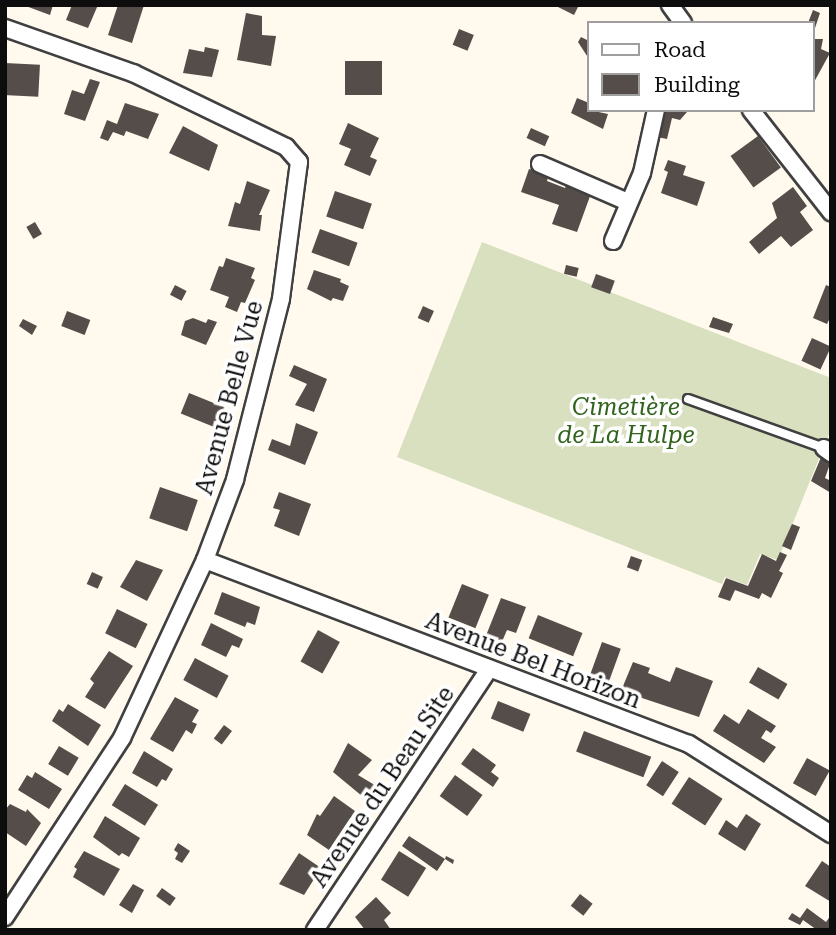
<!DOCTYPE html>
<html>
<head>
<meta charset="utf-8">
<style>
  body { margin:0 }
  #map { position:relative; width:836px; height:935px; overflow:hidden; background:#fffaed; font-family:"Roboto Serif",serif }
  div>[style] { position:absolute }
  .cemetery>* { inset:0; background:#d8e0bf }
  .building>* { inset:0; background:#554d49; transform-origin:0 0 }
  .roads { filter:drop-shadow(2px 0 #404040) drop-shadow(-2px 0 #404040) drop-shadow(0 2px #404040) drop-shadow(0 -2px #404040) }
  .service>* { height:8px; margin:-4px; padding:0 4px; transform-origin:4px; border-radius:4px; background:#fff }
  .minor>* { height:16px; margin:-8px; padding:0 8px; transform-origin:8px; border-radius:8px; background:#fff }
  span { translate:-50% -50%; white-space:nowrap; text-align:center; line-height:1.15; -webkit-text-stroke:7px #fff; paint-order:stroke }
  .street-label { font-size:24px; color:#0d0d0d }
  .park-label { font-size:24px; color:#32641e; font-style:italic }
  .frame { position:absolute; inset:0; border:7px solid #0d0d0d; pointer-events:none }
  .legend { position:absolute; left:587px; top:21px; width:228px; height:91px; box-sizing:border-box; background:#fff; border:2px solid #9e9e9e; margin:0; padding:9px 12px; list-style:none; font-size:21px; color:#0d0d0d }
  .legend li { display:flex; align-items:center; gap:14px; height:35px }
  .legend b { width:35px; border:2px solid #9e9e9e }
</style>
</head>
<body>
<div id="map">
  <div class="cemetery">
    <i style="clip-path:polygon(482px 242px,831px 378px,831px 429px,778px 560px,760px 554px,747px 585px,725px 577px,722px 584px,397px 457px)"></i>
  </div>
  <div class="building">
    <i style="clip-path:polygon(23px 5px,53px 5px,50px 15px)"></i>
    <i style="clip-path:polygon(72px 5px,98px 5px,88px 28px,66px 20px)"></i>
    <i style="clip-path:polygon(118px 5px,144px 5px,132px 43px,108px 35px)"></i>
    <i style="clip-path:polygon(554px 5px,579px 5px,574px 15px)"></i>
    <i style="clip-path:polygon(813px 10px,820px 13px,813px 34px,813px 23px,808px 23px)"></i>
    <i style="clip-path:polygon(246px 13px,262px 16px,262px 35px,276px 36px,271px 66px,237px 60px)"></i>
    <i style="left:459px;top:29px;width:16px;height:17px;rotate:22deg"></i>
    <i style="clip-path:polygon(581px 37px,589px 41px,589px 59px,578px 42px)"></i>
    <i style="clip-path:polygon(813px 39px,823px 39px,821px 49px,830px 53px,813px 84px)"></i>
    <i style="clip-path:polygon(205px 47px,219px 50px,212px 77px,183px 73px,189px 49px,204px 52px)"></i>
    <i style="left:345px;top:61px;width:37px;height:34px"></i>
    <i style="left:5px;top:63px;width:35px;height:32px;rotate:3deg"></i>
    <i style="clip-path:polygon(90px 79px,100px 82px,85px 121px,64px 114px,72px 90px,84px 94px)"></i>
    <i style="clip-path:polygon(577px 98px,589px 103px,589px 110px,608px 114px,603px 129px,571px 113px)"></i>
    <i style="clip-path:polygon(125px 103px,159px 114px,148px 139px,126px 131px,124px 136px,113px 132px,108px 141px,100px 138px,107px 120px,117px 124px)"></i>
    <i style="clip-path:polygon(665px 110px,687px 112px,680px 120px,672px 118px,667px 139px,657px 137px)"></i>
    <i style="clip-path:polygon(348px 123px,379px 138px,370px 157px,377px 160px,370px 176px,344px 165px,351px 149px,339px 144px)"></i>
    <i style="clip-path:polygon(183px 126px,218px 145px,209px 171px,169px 153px)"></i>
    <i style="left:531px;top:128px;width:20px;height:11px;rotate:24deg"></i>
    <i style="left:758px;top:136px;width:39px;height:34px;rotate:54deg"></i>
    <i style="clip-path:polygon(668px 160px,686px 166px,683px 175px,705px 182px,697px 206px,661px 193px,668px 172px,664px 170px)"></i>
    <i style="clip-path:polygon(529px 169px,549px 174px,547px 181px,565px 188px,568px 180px,593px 188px,577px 232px,552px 224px,559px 205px,521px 192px)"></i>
    <i style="clip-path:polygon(247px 181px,270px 190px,259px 215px,262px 215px,260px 231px,228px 226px,235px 202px,240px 204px)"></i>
    <i style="clip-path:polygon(793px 187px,807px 206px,800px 212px,813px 230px,791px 247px,781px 236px,759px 254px,749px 242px,777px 218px,772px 203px)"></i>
    <i style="left:335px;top:191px;width:39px;height:27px;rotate:19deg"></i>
    <i style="left:35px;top:222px;width:14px;height:10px;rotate:60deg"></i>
    <i style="left:320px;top:229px;width:40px;height:25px;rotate:20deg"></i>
    <i style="clip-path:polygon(226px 258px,255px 268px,251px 278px,255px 280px,245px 303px,241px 302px,237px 312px,225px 307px,229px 297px,210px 290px,219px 266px,223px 267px)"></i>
    <i style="left:566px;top:265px;width:13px;height:9px;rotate:13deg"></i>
    <i style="clip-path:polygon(314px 270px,341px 279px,340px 282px,349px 286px,343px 301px,333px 298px,331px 301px,307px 289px)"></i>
    <i style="left:596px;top:274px;width:20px;height:14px;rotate:20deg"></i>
    <i style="left:175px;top:285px;width:13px;height:11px;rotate:27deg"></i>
    <i style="clip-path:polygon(826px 285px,831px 287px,831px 316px,827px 324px,813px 318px)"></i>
    <i style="left:423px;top:306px;width:12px;height:13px;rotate:24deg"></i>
    <i style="left:67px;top:311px;width:25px;height:16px;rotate:21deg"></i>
    <i style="clip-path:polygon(713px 317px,733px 324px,729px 333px,709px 327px)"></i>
    <i style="clip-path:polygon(193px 318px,206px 323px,208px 319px,217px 322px,206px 345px,181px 335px,185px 321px)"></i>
    <i style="clip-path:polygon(23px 319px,37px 326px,32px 335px,19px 326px)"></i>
    <i style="left:812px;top:338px;width:21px;height:25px;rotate:25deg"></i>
    <i style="clip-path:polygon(294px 365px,327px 379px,314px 412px,295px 405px,307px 384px,289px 376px)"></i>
    <i style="left:189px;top:393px;width:40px;height:22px;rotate:22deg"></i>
    <i style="clip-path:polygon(296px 423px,318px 432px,305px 465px,268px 450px,272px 439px,290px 446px)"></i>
    <i style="clip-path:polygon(822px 455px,831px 461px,825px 478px,831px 481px,831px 493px,811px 481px)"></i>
    <i style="left:160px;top:487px;width:40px;height:33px;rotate:19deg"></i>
    <i style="clip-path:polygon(279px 492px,311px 504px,299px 536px,274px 526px,280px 510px,273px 508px)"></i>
    <i style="clip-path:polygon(792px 524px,800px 527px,791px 550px,782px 546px)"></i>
    <i style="clip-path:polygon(780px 552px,787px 555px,779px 571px,783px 573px,771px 598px,762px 593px,759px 599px,735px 590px,730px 601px,718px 597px,726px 578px,748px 586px,762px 554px,776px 561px)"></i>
    <i style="left:631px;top:556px;width:12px;height:12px;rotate:20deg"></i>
    <i style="clip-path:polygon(136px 560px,163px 570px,147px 601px,120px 587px)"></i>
    <i style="left:92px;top:572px;width:12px;height:13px;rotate:24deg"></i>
    <i style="left:462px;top:584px;width:29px;height:36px;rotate:22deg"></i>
    <i style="clip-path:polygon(222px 592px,260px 607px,255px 625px,247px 622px,245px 627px,214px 614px)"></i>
    <i style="clip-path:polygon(501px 598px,526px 607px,516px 633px,507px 630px,501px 644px,485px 638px)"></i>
    <i style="left:117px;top:609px;width:34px;height:27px;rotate:26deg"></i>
    <i style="left:538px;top:615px;width:48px;height:25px;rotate:22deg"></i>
    <i style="clip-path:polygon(211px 623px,243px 639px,239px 648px,232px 645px,226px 657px,201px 645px)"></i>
    <i style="left:318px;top:630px;width:25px;height:36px;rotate:29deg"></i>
    <i style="left:602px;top:642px;width:20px;height:35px;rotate:20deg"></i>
    <i style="clip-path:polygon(109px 651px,133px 666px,105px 709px,85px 697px,94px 683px,90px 679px)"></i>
    <i style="left:195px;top:658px;width:38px;height:25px;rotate:28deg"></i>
    <i style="clip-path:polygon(633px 662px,650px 668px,648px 673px,670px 682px,676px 667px,713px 681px,699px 717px,621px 691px)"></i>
    <i style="left:758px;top:667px;width:34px;height:18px;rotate:30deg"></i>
    <i style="clip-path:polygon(175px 697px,199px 710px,192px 722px,197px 724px,192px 734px,186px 730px,173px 752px,150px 739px)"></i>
    <i style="left:498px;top:701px;width:35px;height:19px;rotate:22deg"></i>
    <i style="clip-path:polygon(68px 704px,101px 725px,88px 746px,52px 721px,59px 709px,63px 712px)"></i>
    <i style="clip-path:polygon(748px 709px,776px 726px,771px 733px,766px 730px,761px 738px,776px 747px,764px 763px,713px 731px,724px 714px,739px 724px)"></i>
    <i style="left:224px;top:725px;width:10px;height:17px;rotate:37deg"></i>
    <i style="left:584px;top:731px;width:72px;height:22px;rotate:21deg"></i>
    <i style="clip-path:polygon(348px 743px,372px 760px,358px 775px,378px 787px,368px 801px,333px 772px)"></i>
    <i style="left:59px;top:746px;width:23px;height:21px;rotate:31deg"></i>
    <i style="clip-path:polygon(473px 748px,496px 765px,491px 772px,499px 778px,493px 787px,461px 764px)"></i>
    <i style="clip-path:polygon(144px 751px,173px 769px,166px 781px,162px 779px,157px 787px,132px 773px)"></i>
    <i style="left:807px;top:758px;width:26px;height:29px;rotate:29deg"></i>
    <i style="left:662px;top:761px;width:20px;height:29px;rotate:33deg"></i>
    <i style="clip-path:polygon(35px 772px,62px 789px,49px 809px,18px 790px,27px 775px,32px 778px)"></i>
    <i style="left:455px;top:775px;width:34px;height:26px;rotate:36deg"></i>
    <i style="left:689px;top:777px;width:40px;height:32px;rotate:33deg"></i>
    <i style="left:125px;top:784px;width:39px;height:25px;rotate:32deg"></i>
    <i style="clip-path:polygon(334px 796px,355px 811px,329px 850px,307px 835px,317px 814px,320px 816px)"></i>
    <i style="clip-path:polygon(10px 804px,26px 812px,27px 809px,41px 823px,26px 846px,5px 832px,5px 810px)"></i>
    <i style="clip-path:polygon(746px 814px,761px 824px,745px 851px,718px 834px,726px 820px,737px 828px)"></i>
    <i style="clip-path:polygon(105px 816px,140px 838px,129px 857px,122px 853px,119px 856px,93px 837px)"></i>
    <i style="clip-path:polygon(409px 836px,445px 859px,446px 856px,454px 860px,453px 864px,445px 859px,437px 871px,402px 846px)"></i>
    <i style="clip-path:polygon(178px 843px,190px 851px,182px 863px,175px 859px,178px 853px,174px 850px)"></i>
    <i style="clip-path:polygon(84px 851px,120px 869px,104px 896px,73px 877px,77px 869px,74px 867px)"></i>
    <i style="left:399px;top:851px;width:32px;height:34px;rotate:32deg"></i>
    <i style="clip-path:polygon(299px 853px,321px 868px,304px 895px,279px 884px)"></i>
    <i style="clip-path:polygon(822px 861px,831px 867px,831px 902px,805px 886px)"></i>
    <i style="clip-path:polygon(133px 884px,144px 890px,132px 913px,119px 905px)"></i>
    <i style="left:162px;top:888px;width:17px;height:10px;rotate:36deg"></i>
    <i style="left:580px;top:894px;width:16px;height:15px;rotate:38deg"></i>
    <i style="clip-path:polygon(376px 897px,391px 913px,384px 920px,391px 930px,365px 930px,355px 917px)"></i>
    <i style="clip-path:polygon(807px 908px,826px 922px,831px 915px,831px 930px,817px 930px,803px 920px,800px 925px,788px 919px,792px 913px,800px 918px)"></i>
  </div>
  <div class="roads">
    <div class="service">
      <i style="left:688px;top:399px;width:145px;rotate:19.8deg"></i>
    </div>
    <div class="minor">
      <i style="left:670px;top:5px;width:22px;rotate:54deg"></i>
      <i style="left:5px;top:28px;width:136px;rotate:19.4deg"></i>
      <i style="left:133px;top:73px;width:170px;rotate:25.8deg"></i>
      <i style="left:286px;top:147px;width:20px;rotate:49deg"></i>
      <i style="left:299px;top:162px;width:138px;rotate:97.5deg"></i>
      <i style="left:281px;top:299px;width:187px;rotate:104.3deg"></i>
      <i style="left:235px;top:480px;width:85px;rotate:110.6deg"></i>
      <i style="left:205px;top:560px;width:196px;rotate:115deg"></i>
      <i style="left:122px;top:738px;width:214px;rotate:123.2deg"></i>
      <i style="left:751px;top:110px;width:130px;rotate:51.9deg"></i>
      <i style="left:540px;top:164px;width:96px;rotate:23.4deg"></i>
      <i style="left:613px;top:241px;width:74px;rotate:-66.9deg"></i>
      <i style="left:642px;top:173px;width:65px;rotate:-77.5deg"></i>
      <i style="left:824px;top:448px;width:9px;rotate:36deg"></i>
      <i style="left:205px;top:560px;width:518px;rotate:20.82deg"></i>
      <i style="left:689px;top:744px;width:168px;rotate:32.4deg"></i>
      <i style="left:315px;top:930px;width:314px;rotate:-56.3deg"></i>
    </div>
  </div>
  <div class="street-label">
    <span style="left:230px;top:398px;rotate:-75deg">Avenue Belle Vue</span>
    <span style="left:533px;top:661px;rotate:21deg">Avenue Bel Horizon</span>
    <span style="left:383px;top:787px;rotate:-56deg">Avenue du Beau Site</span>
  </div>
  <div class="park-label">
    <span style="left:626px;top:422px">Cimetière<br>de La Hulpe</span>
  </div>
  <div class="frame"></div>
  <ul class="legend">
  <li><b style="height:9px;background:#fff"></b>Road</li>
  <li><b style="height:19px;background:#554d49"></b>Building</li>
  </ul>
</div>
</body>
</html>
